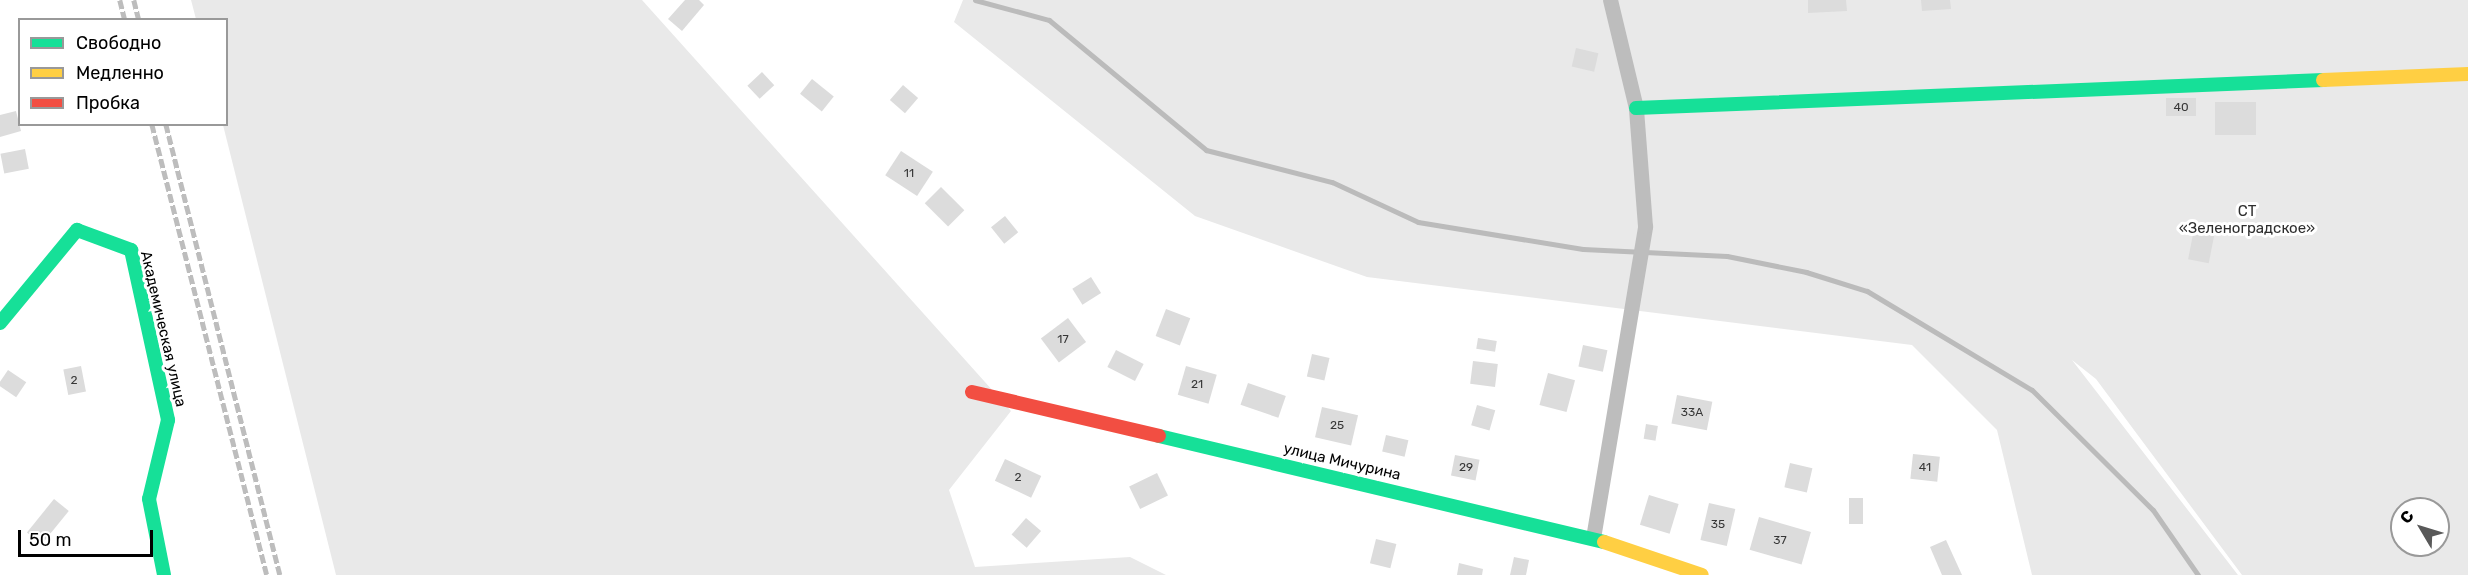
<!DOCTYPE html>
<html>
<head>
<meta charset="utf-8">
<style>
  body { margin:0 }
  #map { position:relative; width:2468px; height:575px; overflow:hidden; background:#fff; font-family:Rubik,sans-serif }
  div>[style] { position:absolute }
  .green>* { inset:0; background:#e9e9e9 }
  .stream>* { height:5px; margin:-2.5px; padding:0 2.5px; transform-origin:2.5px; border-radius:2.5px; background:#bbb }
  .building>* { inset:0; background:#dcdcdc; transform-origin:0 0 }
  .street>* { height:15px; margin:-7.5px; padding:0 7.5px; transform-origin:7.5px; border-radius:7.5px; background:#bdbdbd }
  .fast>* { height:14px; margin:-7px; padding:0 7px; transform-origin:7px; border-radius:7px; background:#16e098 }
  .slow>* { height:14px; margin:-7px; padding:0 7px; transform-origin:7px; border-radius:7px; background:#ffcf43 }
  .jam>* { height:14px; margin:-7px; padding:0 7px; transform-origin:7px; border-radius:7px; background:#f24e42 }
  .rail>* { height:4.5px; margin-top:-2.25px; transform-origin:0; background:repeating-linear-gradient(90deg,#bdbdbd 0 9px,transparent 0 12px) }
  span { translate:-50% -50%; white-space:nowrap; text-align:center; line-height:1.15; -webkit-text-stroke:6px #fff; paint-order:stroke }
  .number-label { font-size:12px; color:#373737 }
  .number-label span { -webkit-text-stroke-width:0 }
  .park-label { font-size:15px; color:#2e2e2e }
  .street-label { font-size:15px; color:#000 }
  .legend { position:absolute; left:18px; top:18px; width:210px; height:108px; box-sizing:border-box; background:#fff; border:2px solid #999; margin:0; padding:8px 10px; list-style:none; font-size:18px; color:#000 }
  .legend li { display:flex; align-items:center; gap:12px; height:30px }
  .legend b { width:30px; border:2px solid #999 }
  .north { position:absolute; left:2390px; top:497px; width:60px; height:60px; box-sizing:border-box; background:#fff; border:2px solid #999; border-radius:50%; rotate:308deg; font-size:16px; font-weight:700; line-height:24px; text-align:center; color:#000 }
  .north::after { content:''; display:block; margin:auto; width:21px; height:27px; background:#595959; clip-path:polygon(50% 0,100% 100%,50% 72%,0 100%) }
  .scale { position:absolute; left:18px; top:530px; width:135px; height:27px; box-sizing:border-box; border:3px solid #000; border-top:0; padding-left:8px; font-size:18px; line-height:21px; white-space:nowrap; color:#000; -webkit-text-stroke:4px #fff; paint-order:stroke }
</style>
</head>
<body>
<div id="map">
  <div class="green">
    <i style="clip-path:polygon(191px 0,642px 0,1011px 411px,949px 490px,975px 567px,1130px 557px,1166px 575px,336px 575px,223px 125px,226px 124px,226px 20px,196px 19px)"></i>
    <i style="clip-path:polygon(evenodd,963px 0,2468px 0,2468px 575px,2242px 575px,2096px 379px,2072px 360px,2238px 575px,2032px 575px,1997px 430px,1912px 345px,1367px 277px,1195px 216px,954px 22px,963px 0,2402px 509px,2438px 509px,2438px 545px,2402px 545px,2402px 509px)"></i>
  </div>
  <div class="stream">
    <i style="left:975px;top:0;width:77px;rotate:15.1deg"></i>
    <i style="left:1049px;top:20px;width:204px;rotate:39.6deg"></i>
    <i style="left:1206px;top:150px;width:130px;rotate:14.3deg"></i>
    <i style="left:1332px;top:182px;width:95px;rotate:24.9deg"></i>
    <i style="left:1418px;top:222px;width:167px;rotate:9.3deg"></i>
    <i style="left:1583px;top:249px;width:144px;rotate:2.8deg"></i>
    <i style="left:1727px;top:256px;width:81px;rotate:11.4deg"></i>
    <i style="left:1806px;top:272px;width:64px;rotate:17.3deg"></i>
    <i style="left:1867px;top:291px;width:192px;rotate:31deg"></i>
    <i style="left:2032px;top:390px;width:170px;rotate:44.8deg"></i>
    <i style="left:2153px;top:510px;width:79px;rotate:55.3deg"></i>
  </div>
  <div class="building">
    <i style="clip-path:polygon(685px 0,699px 0,704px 5px,682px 31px,668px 19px)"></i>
    <i style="clip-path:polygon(1808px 0,1846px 0,1847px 11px,1808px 13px)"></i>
    <i style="clip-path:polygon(1921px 0,1950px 0,1951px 9px,1922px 11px)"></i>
    <i style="left:1576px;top:48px;width:23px;height:19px;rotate:13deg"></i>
    <i style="left:762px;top:72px;width:18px;height:20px;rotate:47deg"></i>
    <i style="left:812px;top:79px;width:28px;height:19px;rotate:39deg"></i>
    <i style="left:903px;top:85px;width:20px;height:20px;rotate:41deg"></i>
    <i style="left:2196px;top:98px;width:18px;height:30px;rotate:90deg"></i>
    <i style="left:2256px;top:102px;width:33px;height:41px;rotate:90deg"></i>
    <i style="clip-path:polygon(16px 111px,21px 131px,0 137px,0 115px)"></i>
    <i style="left:25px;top:149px;width:20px;height:25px;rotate:79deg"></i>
    <i style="left:901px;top:151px;width:38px;height:29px;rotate:33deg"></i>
    <i style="left:941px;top:187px;width:33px;height:23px;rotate:45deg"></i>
    <i style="left:1005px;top:216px;width:21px;height:18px;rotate:51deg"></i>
    <i style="left:2195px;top:224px;width:21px;height:36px;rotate:11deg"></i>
    <i style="left:1091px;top:277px;width:19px;height:22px;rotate:58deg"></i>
    <i style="left:1166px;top:309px;width:26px;height:29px;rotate:21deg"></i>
    <i style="left:1068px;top:318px;width:30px;height:34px;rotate:53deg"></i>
    <i style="left:1478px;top:338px;width:19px;height:11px;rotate:9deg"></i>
    <i style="left:1583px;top:345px;width:25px;height:22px;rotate:12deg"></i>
    <i style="left:1116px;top:350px;width:31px;height:19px;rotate:27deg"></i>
    <i style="left:1312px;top:354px;width:18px;height:23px;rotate:13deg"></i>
    <i style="left:1473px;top:361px;width:25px;height:23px;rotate:7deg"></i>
    <i style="left:81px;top:366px;width:26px;height:18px;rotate:79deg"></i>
    <i style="left:1186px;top:366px;width:32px;height:30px;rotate:16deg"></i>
    <i style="left:8px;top:370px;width:22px;height:18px;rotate:34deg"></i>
    <i style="left:1548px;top:373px;width:28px;height:33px;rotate:15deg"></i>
    <i style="left:1248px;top:383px;width:40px;height:23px;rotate:19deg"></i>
    <i style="left:1677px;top:395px;width:36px;height:29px;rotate:11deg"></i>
    <i style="left:1477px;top:405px;width:19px;height:21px;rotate:16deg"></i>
    <i style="left:1322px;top:407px;width:37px;height:31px;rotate:13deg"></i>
    <i style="left:1646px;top:424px;width:12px;height:15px;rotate:9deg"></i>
    <i style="left:1386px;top:435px;width:23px;height:17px;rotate:13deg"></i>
    <i style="left:1913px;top:454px;width:27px;height:25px;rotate:6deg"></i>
    <i style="left:1455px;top:455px;width:25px;height:21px;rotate:11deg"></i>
    <i style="left:1005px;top:459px;width:40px;height:24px;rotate:25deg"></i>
    <i style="left:1790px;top:463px;width:23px;height:25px;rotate:13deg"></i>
    <i style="left:1157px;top:473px;width:25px;height:31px;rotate:64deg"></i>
    <i style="left:1649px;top:495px;width:31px;height:31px;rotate:17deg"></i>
    <i style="left:1849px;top:498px;width:14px;height:26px"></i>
    <i style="left:54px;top:499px;width:19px;height:43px;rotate:39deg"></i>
    <i style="left:1709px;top:503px;width:27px;height:38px;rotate:13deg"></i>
    <i style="left:1759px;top:517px;width:54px;height:34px;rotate:16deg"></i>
    <i style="left:1026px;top:518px;width:20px;height:22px;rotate:41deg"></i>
    <i style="left:1376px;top:539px;width:21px;height:25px;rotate:14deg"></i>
    <i style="clip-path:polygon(1946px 540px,1962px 575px,1942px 575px,1930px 547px)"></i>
    <i style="clip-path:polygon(1514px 557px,1529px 560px,1526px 575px,1510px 575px)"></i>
    <i style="clip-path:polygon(1459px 563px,1483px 569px,1482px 575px,1457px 575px)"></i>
  </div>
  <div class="street">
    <i style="left:1593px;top:538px;width:316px;rotate:-80.5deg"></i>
    <i style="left:1645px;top:226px;width:118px;rotate:-94.4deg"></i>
    <i style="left:1636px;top:108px;width:111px;rotate:-103.5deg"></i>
  </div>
  <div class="fast">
    <i style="left:1636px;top:108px;width:688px;rotate:-2.33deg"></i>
    <i style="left:0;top:323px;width:121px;rotate:-50.4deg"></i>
    <i style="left:77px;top:230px;width:58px;rotate:20.3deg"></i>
    <i style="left:131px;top:250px;width:174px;rotate:77.7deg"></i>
    <i style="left:168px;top:420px;width:81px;rotate:103.5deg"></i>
    <i style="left:149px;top:499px;width:77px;rotate:78.8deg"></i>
    <i style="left:1159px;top:436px;width:457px;rotate:13.4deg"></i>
  </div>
  <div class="slow">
    <i style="left:2323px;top:80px;width:145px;rotate:-2.4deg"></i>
    <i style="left:1604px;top:542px;width:103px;rotate:18.6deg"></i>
  </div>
  <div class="jam">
    <i style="left:972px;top:392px;width:192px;rotate:13.2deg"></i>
  </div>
  <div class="rail">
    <i style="left:120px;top:0;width:21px;rotate:76deg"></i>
    <i style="left:134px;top:0;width:21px;rotate:76deg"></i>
    <i style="left:152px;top:124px;width:465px;rotate:75.7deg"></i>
    <i style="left:166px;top:124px;width:465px;rotate:75.8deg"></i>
  </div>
  <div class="number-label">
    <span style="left:2181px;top:108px">40</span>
    <span style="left:909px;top:174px">11</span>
    <span style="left:1063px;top:340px">17</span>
    <span style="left:74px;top:381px">2</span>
    <span style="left:1197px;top:385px">21</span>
    <span style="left:1692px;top:413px">33А</span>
    <span style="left:1337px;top:426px">25</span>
    <span style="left:1466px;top:468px">29</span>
    <span style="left:1925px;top:468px">41</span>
    <span style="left:1018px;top:478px">2</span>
    <span style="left:1718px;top:525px">35</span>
    <span style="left:1780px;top:541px">37</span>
  </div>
  <div class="park-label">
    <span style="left:2247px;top:220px">СТ<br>«Зеленоградское»</span>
  </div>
  <div class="street-label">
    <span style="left:163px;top:329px;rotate:77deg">Академическая улица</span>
    <span style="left:1342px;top:462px;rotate:13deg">улица Мичурина</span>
  </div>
  <ul class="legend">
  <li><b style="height:8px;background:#16e098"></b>Свободно</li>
  <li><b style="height:8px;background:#ffcf43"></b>Медленно</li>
  <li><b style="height:8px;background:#f24e42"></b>Пробка</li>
  </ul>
  <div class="north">С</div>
  <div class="scale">50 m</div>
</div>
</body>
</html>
